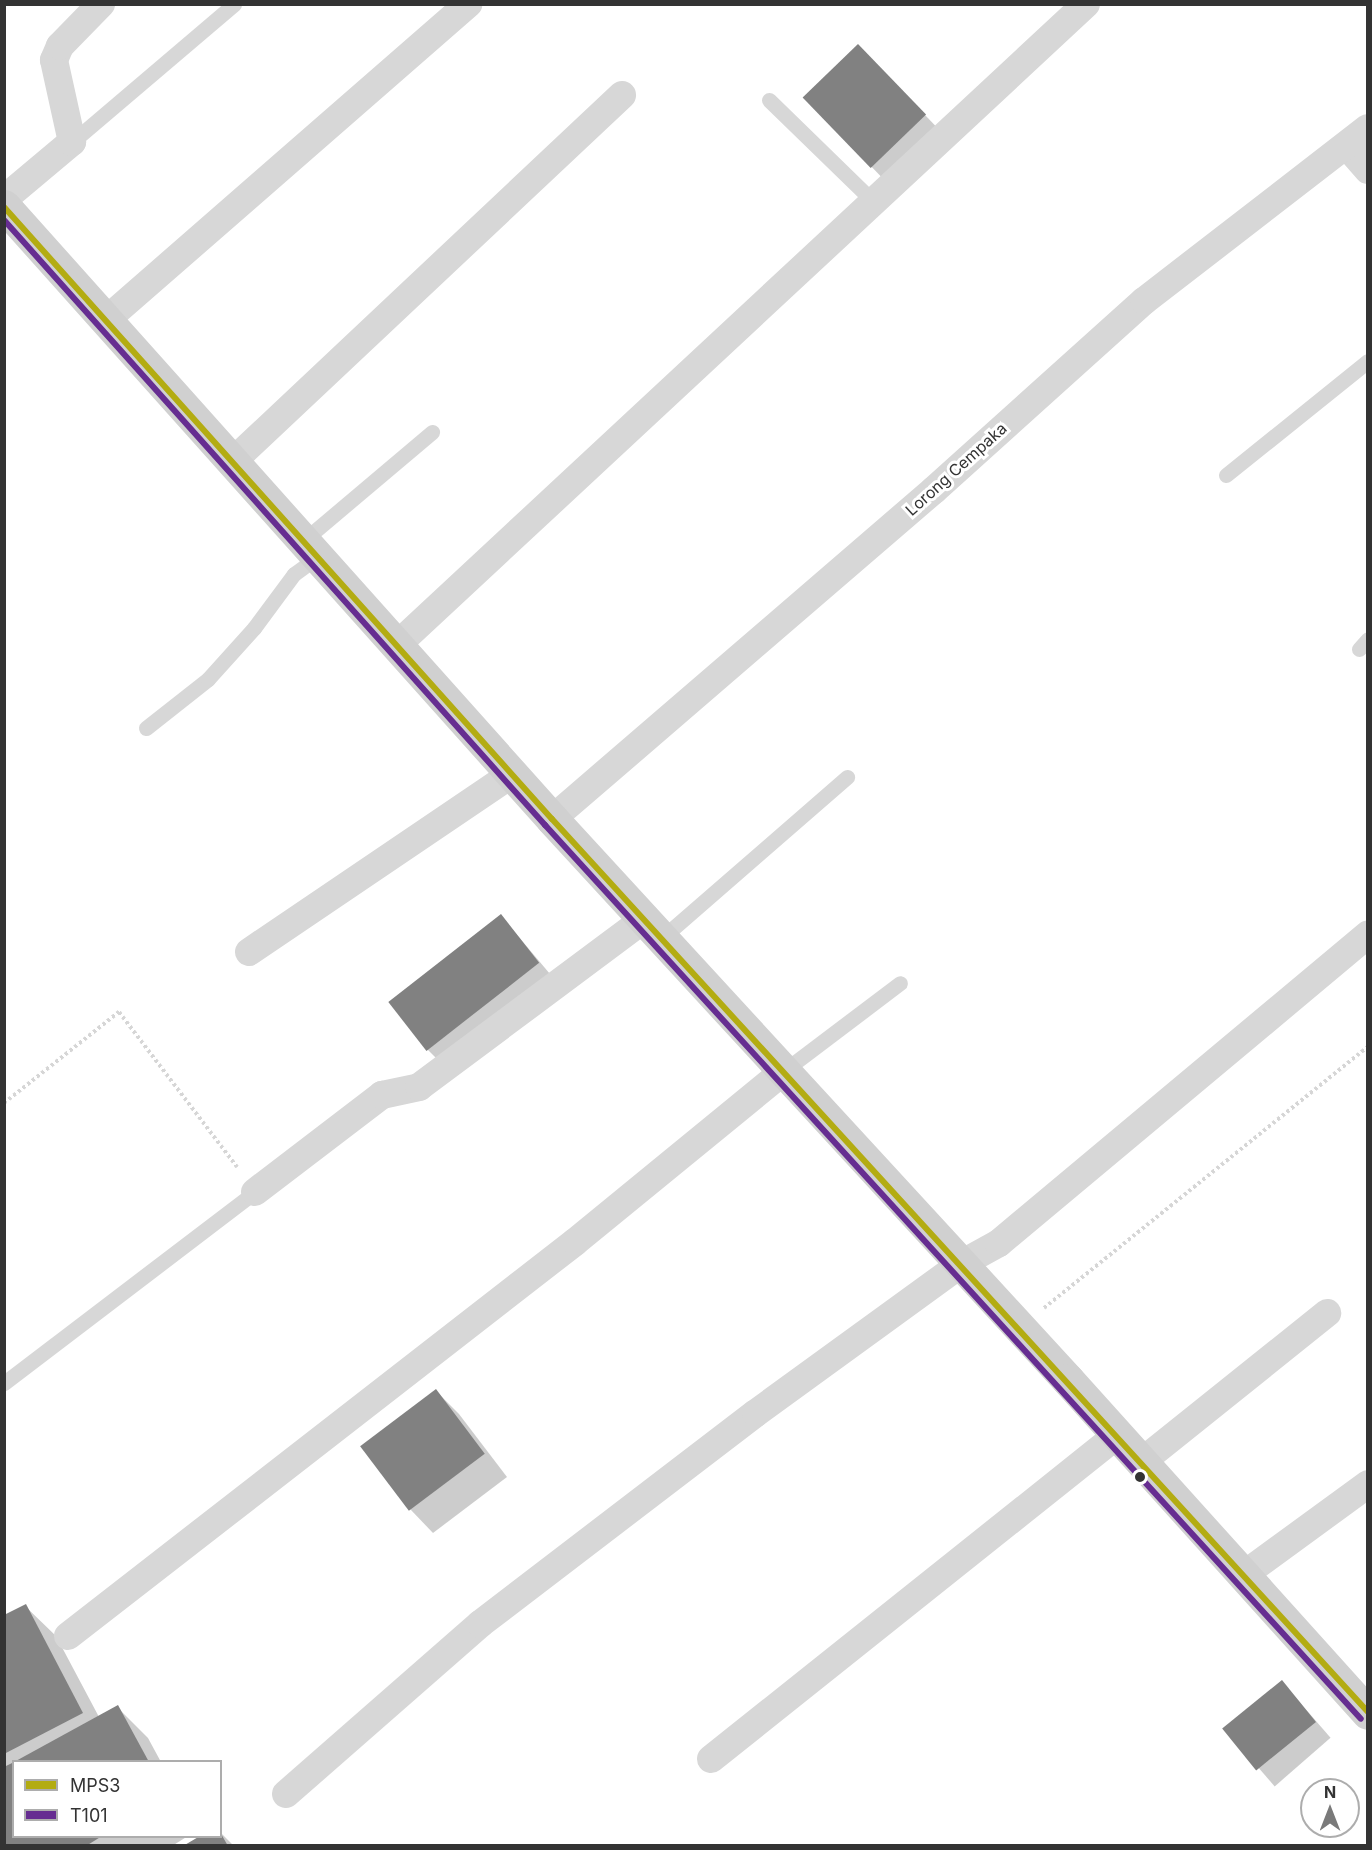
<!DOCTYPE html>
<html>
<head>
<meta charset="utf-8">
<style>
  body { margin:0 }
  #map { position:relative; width:1372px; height:1850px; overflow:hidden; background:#fff; font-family:Inter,sans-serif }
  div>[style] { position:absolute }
  .shadow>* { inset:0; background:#0003; transform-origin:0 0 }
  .building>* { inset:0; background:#818181; transform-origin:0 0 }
  .path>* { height:4px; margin-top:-2px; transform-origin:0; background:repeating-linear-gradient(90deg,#d6d6d6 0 3px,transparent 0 6px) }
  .lane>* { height:15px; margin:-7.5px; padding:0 7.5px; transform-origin:7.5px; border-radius:7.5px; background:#d7d7d7 }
  .street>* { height:28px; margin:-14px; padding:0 14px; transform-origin:14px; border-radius:14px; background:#d7d7d7 }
  .secondary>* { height:33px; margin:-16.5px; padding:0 16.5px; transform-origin:16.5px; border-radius:16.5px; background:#d0d0d0 }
  .bus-1>* { height:6px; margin:-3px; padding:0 3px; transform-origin:3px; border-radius:3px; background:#b3ac12 }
  .bus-2>* { height:6px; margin:-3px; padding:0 3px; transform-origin:3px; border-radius:3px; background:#662d91 }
  .dots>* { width:16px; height:16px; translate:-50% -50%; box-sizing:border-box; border:3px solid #fff; border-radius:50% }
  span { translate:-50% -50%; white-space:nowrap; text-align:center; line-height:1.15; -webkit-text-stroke:6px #fff; paint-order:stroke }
  .street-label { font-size:16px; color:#333 }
  .frame { position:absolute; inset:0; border:6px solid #333; pointer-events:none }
  .legend { position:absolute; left:12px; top:1760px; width:210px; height:78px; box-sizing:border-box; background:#fff; border:2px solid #adadad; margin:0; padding:8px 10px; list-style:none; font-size:18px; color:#333 }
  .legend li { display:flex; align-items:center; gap:12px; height:30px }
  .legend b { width:30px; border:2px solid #adadad }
  .north { position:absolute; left:1300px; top:1778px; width:60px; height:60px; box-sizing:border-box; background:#fff; border:2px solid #adadad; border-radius:50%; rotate:0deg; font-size:16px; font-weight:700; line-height:24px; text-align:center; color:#333 }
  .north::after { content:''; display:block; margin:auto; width:21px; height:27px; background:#7a7a7a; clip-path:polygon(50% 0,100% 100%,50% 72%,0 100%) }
</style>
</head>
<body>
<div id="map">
  <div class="shadow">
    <i style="clip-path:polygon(881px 69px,948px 139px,894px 190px,804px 97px)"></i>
    <i style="clip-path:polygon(501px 916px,561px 987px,450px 1072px,427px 1049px)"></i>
    <i style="clip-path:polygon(436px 1391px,459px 1414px,507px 1477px,433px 1533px,410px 1509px,362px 1446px)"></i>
    <i style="clip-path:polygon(25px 1606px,56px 1636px,99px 1717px,117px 1707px,148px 1738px,161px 1762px,14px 1762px,14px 1836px,188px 1836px,172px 1846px,4px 1846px,4px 1617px)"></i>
    <i style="left:1282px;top:1682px;width:74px;height:74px;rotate:49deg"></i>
    <i style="clip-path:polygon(220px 1832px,234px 1846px,186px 1846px,220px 1836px)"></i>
  </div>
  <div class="building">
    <i style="left:858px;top:44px;width:98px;height:77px;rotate:46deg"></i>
    <i style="left:501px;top:914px;width:62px;height:143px;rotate:52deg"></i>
    <i style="left:436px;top:1389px;width:81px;height:95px;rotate:53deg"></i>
    <i style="clip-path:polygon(26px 1604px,83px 1713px,4px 1754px,4px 1615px)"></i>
    <i style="left:1282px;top:1680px;width:54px;height:77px;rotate:51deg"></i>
    <i style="clip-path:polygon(118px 1705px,149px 1762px,14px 1762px)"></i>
    <i style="clip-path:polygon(14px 1762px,14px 1836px,102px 1836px,86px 1846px,4px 1846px,4px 1767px)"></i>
    <i style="clip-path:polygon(220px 1832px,228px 1846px,183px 1846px,200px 1836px,220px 1836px)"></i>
  </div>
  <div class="path">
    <i style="left:4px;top:1103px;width:147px;rotate:-38.4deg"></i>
    <i style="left:119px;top:1012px;width:195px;rotate:52.7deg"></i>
    <i style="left:1044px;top:1308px;width:416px;rotate:-38.9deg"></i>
  </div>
  <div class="lane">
    <i style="left:769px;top:100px;width:146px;rotate:44.2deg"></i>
    <i style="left:72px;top:142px;width:213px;rotate:-40.4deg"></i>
    <i style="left:1226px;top:475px;width:182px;rotate:-38.8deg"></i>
    <i style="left:303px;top:541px;width:169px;rotate:-40.2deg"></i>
    <i style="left:1359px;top:649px;width:13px;rotate:-48deg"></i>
    <i style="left:146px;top:728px;width:79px;rotate:-38.3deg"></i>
    <i style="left:208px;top:679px;width:69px;rotate:-48deg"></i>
    <i style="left:254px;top:628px;width:67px;rotate:-53.5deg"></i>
    <i style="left:294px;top:574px;width:29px;rotate:-36deg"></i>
    <i style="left:663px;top:937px;width:244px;rotate:-41deg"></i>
    <i style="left:785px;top:1070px;width:144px;rotate:-37.1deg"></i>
    <i style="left:4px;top:1383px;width:315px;rotate:-37.3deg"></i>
  </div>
  <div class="street">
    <i style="left:1347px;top:146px;width:32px;rotate:49deg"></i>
    <i style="left:4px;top:199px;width:89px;rotate:-40deg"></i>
    <i style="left:72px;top:142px;width:84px;rotate:-102.4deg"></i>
    <i style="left:54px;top:60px;width:15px;rotate:-67deg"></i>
    <i style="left:60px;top:46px;width:59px;rotate:-45.7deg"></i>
    <i style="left:106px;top:320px;width:481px;rotate:-41.1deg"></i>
    <i style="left:231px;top:463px;width:537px;rotate:-43.26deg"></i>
    <i style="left:397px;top:645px;width:941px;rotate:-42.93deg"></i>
    <i style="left:552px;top:819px;width:504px;rotate:-40.74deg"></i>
    <i style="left:934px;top:490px;width:283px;rotate:-42deg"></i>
    <i style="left:1144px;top:301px;width:283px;rotate:-37.7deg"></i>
    <i style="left:249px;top:952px;width:319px;rotate:-34.1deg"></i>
    <i style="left:255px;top:1192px;width:160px;rotate:-37.4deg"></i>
    <i style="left:382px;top:1095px;width:38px;rotate:-12deg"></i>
    <i style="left:419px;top:1087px;width:283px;rotate:-36.7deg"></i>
    <i style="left:1140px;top:1463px;width:240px;rotate:-38.7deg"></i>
    <i style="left:1242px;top:1576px;width:156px;rotate:-36.1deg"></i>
    <i style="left:68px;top:1636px;width:642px;rotate:-37.85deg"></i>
    <i style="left:575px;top:1242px;width:271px;rotate:-39.3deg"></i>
    <i style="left:711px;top:1759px;width:518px;rotate:-38.57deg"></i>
    <i style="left:286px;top:1794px;width:258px;rotate:-41.2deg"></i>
    <i style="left:480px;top:1624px;width:347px;rotate:-37.4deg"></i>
    <i style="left:756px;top:1413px;width:253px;rotate:-36deg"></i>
    <i style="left:961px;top:1264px;width:43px;rotate:-28.9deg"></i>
    <i style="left:999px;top:1243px;width:481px;rotate:-39.9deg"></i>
  </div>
  <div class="secondary">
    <i style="left:4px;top:206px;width:822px;rotate:48.2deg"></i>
    <i style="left:552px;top:819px;width:762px;rotate:47.39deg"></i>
    <i style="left:1068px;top:1380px;width:448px;rotate:48deg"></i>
  </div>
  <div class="bus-1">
    <i style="left:4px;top:207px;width:821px;rotate:48.16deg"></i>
    <i style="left:552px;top:819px;width:1210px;rotate:47.58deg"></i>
  </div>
  <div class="bus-2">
    <i style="left:4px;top:220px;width:812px;rotate:48.2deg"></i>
    <i style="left:545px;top:825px;width:1210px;rotate:47.61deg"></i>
  </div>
  <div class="dots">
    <i style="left:1140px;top:1477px;background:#333"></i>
  </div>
  <div class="street-label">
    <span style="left:956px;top:469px;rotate:-42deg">Lorong Cempaka</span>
  </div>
  <div class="frame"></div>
  <ul class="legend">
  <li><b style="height:8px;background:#b3ac12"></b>MPS3</li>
  <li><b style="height:8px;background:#662d91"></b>T101</li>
  </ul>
  <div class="north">N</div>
</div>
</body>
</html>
